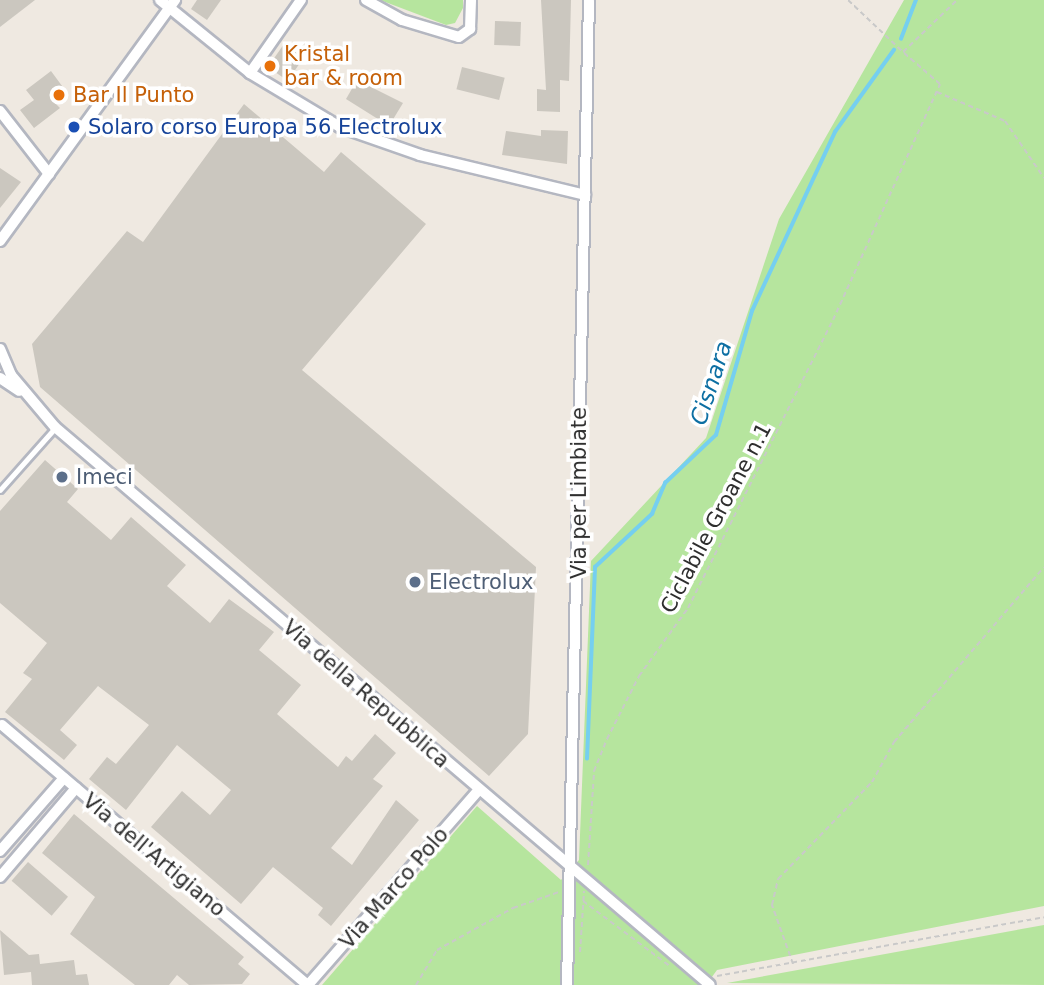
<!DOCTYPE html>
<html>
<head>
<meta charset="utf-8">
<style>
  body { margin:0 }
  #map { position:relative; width:1044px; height:985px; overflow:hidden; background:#efe9e1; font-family:"DejaVu Sans",sans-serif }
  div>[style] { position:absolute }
  .green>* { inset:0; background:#b6e59e }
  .stream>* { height:3.5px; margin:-1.75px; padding:0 1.75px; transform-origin:1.75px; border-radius:1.75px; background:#75cff0 }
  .building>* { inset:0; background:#cbc7bf; transform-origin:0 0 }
  .path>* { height:2px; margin-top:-1px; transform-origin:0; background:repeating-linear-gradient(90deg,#c9c9c9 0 5px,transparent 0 8.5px) }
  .roads { filter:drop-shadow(2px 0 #b4b7c1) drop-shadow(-2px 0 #b4b7c1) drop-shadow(0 2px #b4b7c1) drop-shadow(0 -2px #b4b7c1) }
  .service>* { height:4.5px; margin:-2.25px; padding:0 2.25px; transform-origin:2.25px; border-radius:2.25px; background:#fff }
  .minor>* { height:10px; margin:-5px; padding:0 5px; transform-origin:5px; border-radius:5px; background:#fff }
  .dots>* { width:19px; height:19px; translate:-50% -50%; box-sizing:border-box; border:4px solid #fff; border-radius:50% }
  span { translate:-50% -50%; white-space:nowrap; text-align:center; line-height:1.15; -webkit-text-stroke:7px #fff; paint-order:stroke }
  .food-label { font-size:21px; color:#c56008 }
  .left { translate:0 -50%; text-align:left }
  .transit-label { font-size:21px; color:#164399 }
  .service-label { font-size:21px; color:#4e5e75 }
  .street-label { font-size:21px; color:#2e2e2e }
  .water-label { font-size:23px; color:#0d6fa3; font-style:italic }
</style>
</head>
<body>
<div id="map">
  <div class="green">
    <i style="clip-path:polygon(380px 0,463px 0,463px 8px,455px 23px,446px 25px)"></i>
    <i style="clip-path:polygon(904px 0,1044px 0,1044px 906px,717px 970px,706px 985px,322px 985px,477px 806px,561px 880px,579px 860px,591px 561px,706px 438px,779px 219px)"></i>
    <i style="clip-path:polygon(1044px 925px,1044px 985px,727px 983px)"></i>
  </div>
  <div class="stream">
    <i style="left:901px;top:39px;width:42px;rotate:-69deg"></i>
    <i style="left:587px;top:759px;width:192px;rotate:-87.6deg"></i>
    <i style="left:595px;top:567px;width:78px;rotate:-42.9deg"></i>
    <i style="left:652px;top:514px;width:34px;rotate:-67deg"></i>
    <i style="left:665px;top:483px;width:70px;rotate:-43.3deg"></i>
    <i style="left:716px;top:435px;width:129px;rotate:-73.8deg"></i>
    <i style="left:752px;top:311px;width:197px;rotate:-65.1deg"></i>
    <i style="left:835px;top:132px;width:101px;rotate:-54.3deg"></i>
  </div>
  <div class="building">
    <i style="clip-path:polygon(0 0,35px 0,0 27px)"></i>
    <i style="clip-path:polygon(197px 0,221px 0,207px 20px,191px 9px)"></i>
    <i style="clip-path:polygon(541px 0,571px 0,569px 81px,560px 80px,560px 112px,537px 111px,537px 89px,546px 90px)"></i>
    <i style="left:495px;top:21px;width:26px;height:24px;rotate:2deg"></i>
    <i style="left:284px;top:44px;width:24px;height:28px;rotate:35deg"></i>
    <i style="left:462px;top:67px;width:44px;height:23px;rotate:14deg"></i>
    <i style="clip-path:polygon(51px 71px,65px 90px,55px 103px,60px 108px,34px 128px,20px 110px,34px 100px,26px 90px)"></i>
    <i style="clip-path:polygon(357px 80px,403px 103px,389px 126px,346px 99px)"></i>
    <i style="clip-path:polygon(244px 104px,324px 172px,341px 152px,426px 224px,302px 370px,536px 567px,528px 734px,489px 776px,40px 387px,32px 344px,127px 231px,143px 242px)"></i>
    <i style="clip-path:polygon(541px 130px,568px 131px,567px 164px,502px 155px,506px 131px,541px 136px)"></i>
    <i style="clip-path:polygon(0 168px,21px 182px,0 208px)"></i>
    <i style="clip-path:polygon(45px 460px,78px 489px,67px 502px,111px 540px,131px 517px,186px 565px,167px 586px,210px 623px,229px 599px,274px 632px,259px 650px,301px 685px,277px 714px,338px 767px,346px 756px,352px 761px,375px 734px,396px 753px,373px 779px,383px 786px,331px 848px,352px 865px,396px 800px,419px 820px,331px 926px,318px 915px,323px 908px,273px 867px,241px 904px,151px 827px,182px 791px,210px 815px,231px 790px,177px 745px,126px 810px,89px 779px,107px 757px,116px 764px,149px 725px,98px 686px,60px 730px,77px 745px,64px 760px,5px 712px,32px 679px,23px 673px,47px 643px,0 603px,0 511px)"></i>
    <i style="clip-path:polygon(74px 814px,244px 957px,238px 964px,250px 974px,242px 984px,189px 985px,177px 975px,169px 985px,135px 985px,70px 934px,95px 897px,42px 853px)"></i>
    <i style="left:28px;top:862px;width:53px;height:25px;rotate:41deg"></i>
    <i style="clip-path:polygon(0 930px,29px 955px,39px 954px,40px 964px,74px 960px,76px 975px,87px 974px,89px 985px,32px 985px,31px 972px,4px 975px)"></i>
  </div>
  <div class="path">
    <i style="left:848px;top:0;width:76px;rotate:43.4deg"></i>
    <i style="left:937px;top:92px;width:74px;rotate:23.1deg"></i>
    <i style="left:1005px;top:121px;width:69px;rotate:55.6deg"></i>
    <i style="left:588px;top:865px;width:94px;rotate:-86.3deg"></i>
    <i style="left:594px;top:771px;width:35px;rotate:-68deg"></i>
    <i style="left:607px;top:739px;width:71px;rotate:-63.1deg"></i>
    <i style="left:639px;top:676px;width:84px;rotate:-54.2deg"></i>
    <i style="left:688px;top:608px;width:322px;rotate:-63.3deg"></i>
    <i style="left:833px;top:320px;width:259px;rotate:-65.6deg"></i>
    <i style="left:940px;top:84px;width:49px;rotate:-139.1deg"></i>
    <i style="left:903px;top:52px;width:75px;rotate:-43.9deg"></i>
    <i style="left:583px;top:901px;width:110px;rotate:36.9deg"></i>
    <i style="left:580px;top:952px;width:61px;rotate:-86.2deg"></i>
    <i style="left:793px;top:964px;width:63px;rotate:-109.6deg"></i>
    <i style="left:772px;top:905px;width:27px;rotate:-77deg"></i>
    <i style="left:778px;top:879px;width:135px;rotate:-45.9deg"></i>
    <i style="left:872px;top:782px;width:46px;rotate:-61.2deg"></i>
    <i style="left:894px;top:742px;width:230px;rotate:-49.4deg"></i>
    <i style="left:717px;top:976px;width:332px;rotate:-10.2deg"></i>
    <i style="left:416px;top:985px;width:41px;rotate:-59deg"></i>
    <i style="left:437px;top:950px;width:87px;rotate:-28.9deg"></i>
    <i style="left:513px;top:908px;width:49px;rotate:-19.2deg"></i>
  </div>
  <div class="roads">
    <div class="service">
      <i style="left:0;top:490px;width:83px;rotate:-48.4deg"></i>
    </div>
    <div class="minor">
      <i style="left:160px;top:0;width:116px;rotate:39deg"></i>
      <i style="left:250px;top:73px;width:105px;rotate:31deg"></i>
      <i style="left:340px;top:127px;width:85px;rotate:19.3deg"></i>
      <i style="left:420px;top:155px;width:170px;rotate:13.6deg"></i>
      <i style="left:366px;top:0;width:41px;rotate:29.1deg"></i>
      <i style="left:402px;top:20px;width:59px;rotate:16.6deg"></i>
      <i style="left:459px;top:37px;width:14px;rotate:-36deg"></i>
      <i style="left:470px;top:29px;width:29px;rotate:-88deg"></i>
      <i style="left:250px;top:73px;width:89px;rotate:-55.1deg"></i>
      <i style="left:0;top:111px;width:80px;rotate:52.1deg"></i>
      <i style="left:0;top:241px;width:298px;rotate:-54deg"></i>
      <i style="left:0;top:349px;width:28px;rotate:67deg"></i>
      <i style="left:11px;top:375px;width:68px;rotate:49.8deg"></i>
      <i style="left:55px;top:427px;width:860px;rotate:40.43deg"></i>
      <i style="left:0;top:378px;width:23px;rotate:34deg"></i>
      <i style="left:2px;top:725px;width:401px;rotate:40.4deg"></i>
      <i style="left:0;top:851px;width:97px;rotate:-48.8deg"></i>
      <i style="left:0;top:877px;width:117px;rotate:-49.5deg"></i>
      <i style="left:308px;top:985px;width:259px;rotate:-48.8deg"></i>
      <i style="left:567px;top:985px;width:985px;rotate:-88.72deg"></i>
    </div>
  </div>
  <div class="dots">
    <i style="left:270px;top:66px;background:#e8710a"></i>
    <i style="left:59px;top:95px;background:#e8710a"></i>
    <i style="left:74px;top:127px;background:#1a4fb4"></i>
    <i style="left:62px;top:477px;background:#5c6f8a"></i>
    <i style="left:415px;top:582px;background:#5c6f8a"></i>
  </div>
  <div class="food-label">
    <span class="left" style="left:284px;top:66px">Kristal<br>bar &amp; room</span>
    <span class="left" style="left:73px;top:95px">Bar Il Punto</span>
  </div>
  <div class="transit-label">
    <span class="left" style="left:88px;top:127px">Solaro corso Europa 56 Electrolux</span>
  </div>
  <div class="service-label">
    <span class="left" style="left:76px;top:477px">Imeci</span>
    <span class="left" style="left:429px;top:582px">Electrolux</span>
  </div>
  <div class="street-label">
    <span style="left:579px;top:493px;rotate:-90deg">Via per Limbiate</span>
    <span style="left:716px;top:518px;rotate:-62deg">Ciclabile Groane n.1</span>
    <span style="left:366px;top:694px;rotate:41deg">Via della Repubblica</span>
    <span style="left:154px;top:855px;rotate:40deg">Via dell'Artigiano</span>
    <span style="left:394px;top:888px;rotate:-49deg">Via Marco Polo</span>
  </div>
  <div class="water-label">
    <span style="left:711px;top:383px;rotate:-72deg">Cisnara</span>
  </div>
</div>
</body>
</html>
